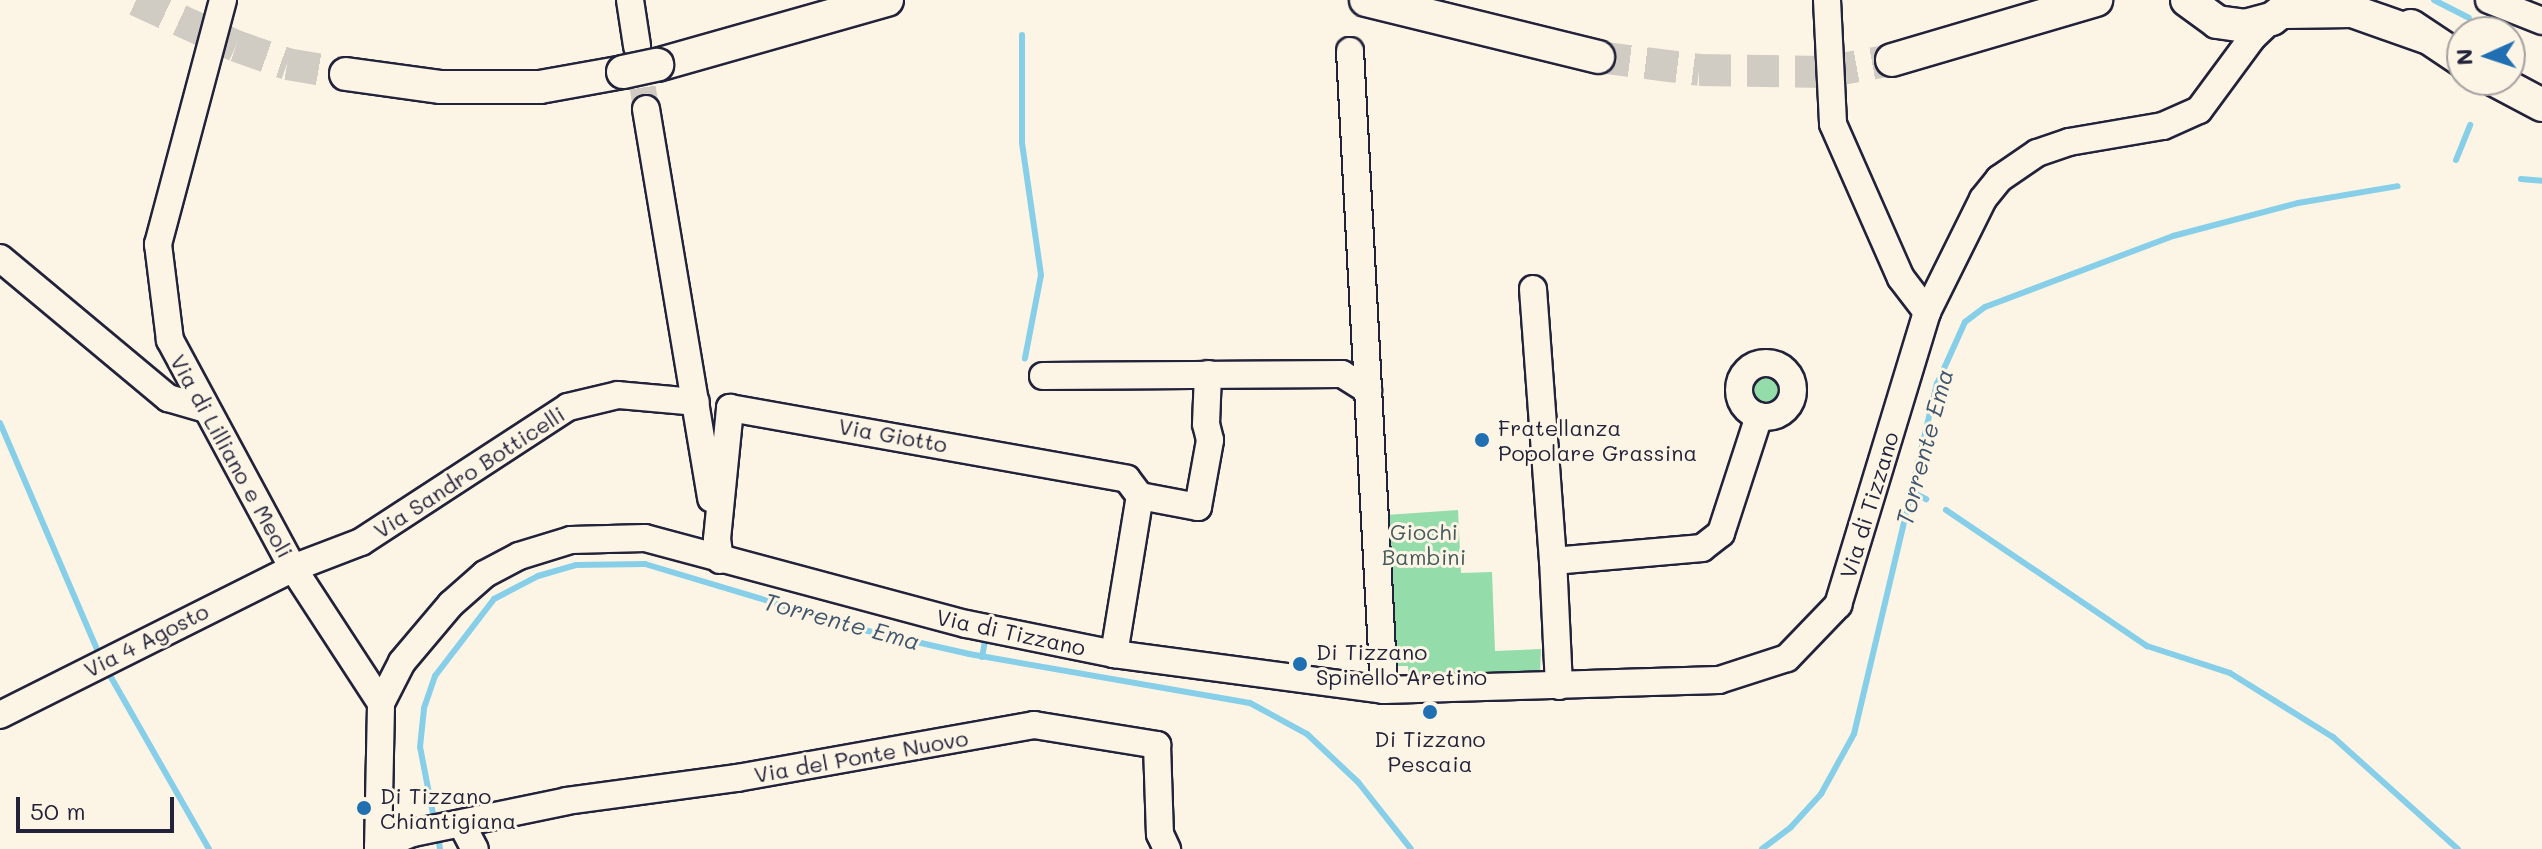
<!DOCTYPE html>
<html>
<head>
<meta charset="utf-8">
<style>
  body { margin:0 }
  #map { position:relative; width:2542px; height:849px; overflow:hidden; background:#fcf5e5; font-family:Mali,sans-serif }
  div>[style] { position:absolute }
  .green>* { inset:0; background:#94dcaa }
  .round { border-radius:50% }
  .stream>* { height:6px; margin:-3px; padding:0 3px; transform-origin:3px; border-radius:3px; background:#87cfe9 }
  .minor-tunnel>* { height:26px; margin-top:-13px; transform-origin:0; background:repeating-linear-gradient(90deg,#d0cbc3 0 26px,transparent 0 39px) }
  .major-tunnel>* { height:32px; margin-top:-16px; transform-origin:0; background:repeating-linear-gradient(90deg,#d0cbc3 0 32px,transparent 0 48px) }
  .roads { filter:drop-shadow(2px 0 #22223b) drop-shadow(-2px 0 #22223b) drop-shadow(0 2px #22223b) drop-shadow(0 -2px #22223b) }
  .minor>* { height:26px; margin:-13px; padding:0 13px; transform-origin:13px; border-radius:13px; background:#fcf5e5 }
  .minor>.ring { margin:-13px; padding:0; box-sizing:content-box; background:none; border:26px solid #fcf5e5; border-radius:50% }
  .major>* { height:32px; margin:-16px; padding:0 16px; transform-origin:16px; border-radius:16px; background:#fcf5e5 }
  .bridges { filter:drop-shadow(2px 0 #22223b) drop-shadow(-2px 0 #22223b) drop-shadow(0 2px #22223b) drop-shadow(0 -2px #22223b) }
  .major-bridge>* { height:32px; margin:-16px; padding:0 16px; transform-origin:16px; border-radius:16px; background:#fcf5e5 }
  .dots>* { width:22px; height:22px; translate:-50% -50%; box-sizing:border-box; border:4px solid #fcf5e5; border-radius:50% }
  span { translate:-50% -50%; white-space:nowrap; text-align:center; line-height:1.15; -webkit-text-stroke:6px #fcf5e5; paint-order:stroke }
  .poi-label { font-size:22px; color:#22223b }
  .left { translate:0 -50%; text-align:left }
  .street-label { font-size:22px; color:#22223b }
  .park-label { font-size:22px; color:#445a5c }
  .water-label { font-size:24px; color:#40566f; font-style:italic }
  .north { position:absolute; left:2446px; top:16px; width:80px; height:80px; box-sizing:border-box; background:#fcf5e5; border:2px solid #a5a1a1; border-radius:50%; rotate:267deg; font-size:22px; font-weight:700; line-height:32px; text-align:center; color:#22223b }
  .north::after { content:''; display:block; margin:auto; width:28px; height:36px; background:#1f6fb2; clip-path:polygon(50% 0,100% 100%,50% 72%,0 100%) }
  .scale { position:absolute; left:16px; top:797px; width:158px; height:36px; box-sizing:border-box; border:4px solid #22223b; border-top:0; padding-left:10px; font-size:24px; line-height:28px; white-space:nowrap; color:#22223b; -webkit-text-stroke:6px #fcf5e5; paint-order:stroke }
</style>
</head>
<body>
<div id="map">
  <div class="green">
    <i class="round" style="left:1746px;top:372px;width:36px;height:36px"></i>
    <i style="clip-path:polygon(1458px 510px,1461px 573px,1492px 572px,1495px 651px,1541px 649px,1540px 673px,1409px 679px,1408px 666px,1395px 666px,1386px 515px)"></i>
  </div>
  <div class="stream">
    <i style="left:2434px;top:0;width:39px;rotate:27deg"></i>
    <i style="left:1022px;top:35px;width:108px;rotate:90deg"></i>
    <i style="left:1022px;top:143px;width:133px;rotate:81.8deg"></i>
    <i style="left:1041px;top:275px;width:85px;rotate:100.9deg"></i>
    <i style="left:2456px;top:160px;width:38px;rotate:-68deg"></i>
    <i style="left:2521px;top:179px;width:21px;rotate:5deg"></i>
    <i style="left:0;top:423px;width:249px;rotate:66.8deg"></i>
    <i style="left:1912px;top:492px;width:16px;rotate:27deg"></i>
    <i style="left:1946px;top:510px;width:243px;rotate:34.1deg"></i>
    <i style="left:2147px;top:646px;width:87px;rotate:18deg"></i>
    <i style="left:2230px;top:673px;width:121px;rotate:31.9deg"></i>
    <i style="left:2333px;top:737px;width:168px;rotate:41.9deg"></i>
    <i style="left:982px;top:657px;width:16px;rotate:-79deg"></i>
    <i style="left:108px;top:672px;width:204px;rotate:60.3deg"></i>
    <i style="left:435px;top:824px;width:78px;rotate:-101deg"></i>
    <i style="left:420px;top:747px;width:39px;rotate:-84deg"></i>
    <i style="left:424px;top:708px;width:34px;rotate:-71deg"></i>
    <i style="left:435px;top:676px;width:97px;rotate:-52.5deg"></i>
    <i style="left:494px;top:599px;width:50px;rotate:-27.6deg"></i>
    <i style="left:538px;top:576px;width:40px;rotate:-16deg"></i>
    <i style="left:576px;top:565px;width:69px;rotate:-0.8deg"></i>
    <i style="left:645px;top:564px;width:233px;rotate:16.7deg"></i>
    <i style="left:868px;top:631px;width:104px;rotate:12.8deg"></i>
    <i style="left:969px;top:654px;width:285px;rotate:9.9deg"></i>
    <i style="left:1250px;top:703px;width:65px;rotate:28.5deg"></i>
    <i style="left:1307px;top:734px;width:70px;rotate:43.3deg"></i>
    <i style="left:1358px;top:782px;width:85px;rotate:51.7deg"></i>
    <i style="left:438px;top:835px;width:14px;rotate:82deg"></i>
    <i style="left:1762px;top:849px;width:36px;rotate:-37deg"></i>
    <i style="left:1791px;top:827px;width:45px;rotate:-47.7deg"></i>
    <i style="left:1821px;top:794px;width:68px;rotate:-61.2deg"></i>
    <i style="left:1854px;top:734px;width:360px;rotate:-76.7deg"></i>
    <i style="left:1937px;top:384px;width:68px;rotate:-65.7deg"></i>
    <i style="left:1965px;top:322px;width:25px;rotate:-37deg"></i>
    <i style="left:1985px;top:307px;width:201px;rotate:-20.7deg"></i>
    <i style="left:2173px;top:236px;width:129px;rotate:-14.8deg"></i>
    <i style="left:2298px;top:203px;width:101px;rotate:-9.6deg"></i>
  </div>
  <div class="minor-tunnel">
    <i style="left:637px;top:49px;width:61px;rotate:81.5deg"></i>
  </div>
  <div class="major-tunnel">
    <i style="left:136px;top:0;width:110px;rotate:24.7deg"></i>
    <i style="left:236px;top:46px;width:54px;rotate:19.4deg"></i>
    <i style="left:287px;top:64px;width:60px;rotate:9.6deg"></i>
    <i style="left:1598px;top:57px;width:102px;rotate:7.3deg"></i>
    <i style="left:1699px;top:70px;width:126px;rotate:0.9deg"></i>
    <i style="left:1825px;top:72px;width:68px;rotate:-10.2deg"></i>
  </div>
  <div class="roads">
    <div class="minor">
      <i style="left:223px;top:0;width:253px;rotate:104.9deg"></i>
      <i style="left:158px;top:244px;width:97px;rotate:82.9deg"></i>
      <i style="left:170px;top:340px;width:259px;rotate:61.7deg"></i>
      <i style="left:293px;top:568px;width:161px;rotate:56.9deg"></i>
      <i style="left:630px;top:0;width:47px;rotate:81.3deg"></i>
      <i style="left:1827px;top:0;width:124px;rotate:87.2deg"></i>
      <i style="left:1833px;top:124px;width:168px;rotate:66.2deg"></i>
      <i style="left:1901px;top:278px;width:43px;rotate:52.6deg"></i>
      <i style="left:2489px;top:0;width:57px;rotate:21.6deg"></i>
      <i style="left:1350px;top:51px;width:640px;rotate:86.95deg"></i>
      <i style="left:646px;top:109px;width:395px;rotate:80.5deg"></i>
      <i style="left:0;top:258px;width:219px;rotate:39.8deg"></i>
      <i style="left:168px;top:398px;width:35px;rotate:16deg"></i>
      <i style="left:1533px;top:289px;width:273px;rotate:85.8deg"></i>
      <i class="ring" style="left:1739px;top:363px;width:28px;height:28px"></i>
      <i style="left:1043px;top:376px;width:299px;rotate:-0.4deg"></i>
      <i style="left:1342px;top:374px;width:31px;rotate:32deg"></i>
      <i style="left:720px;top:560px;width:21px;rotate:-98deg"></i>
      <i style="left:717px;top:539px;width:132px;rotate:-84.3deg"></i>
      <i style="left:730px;top:408px;width:403px;rotate:10.1deg"></i>
      <i style="left:1127px;top:479px;width:21px;rotate:53deg"></i>
      <i style="left:1140px;top:496px;width:59px;rotate:10.7deg"></i>
      <i style="left:1198px;top:507px;width:68px;rotate:-79.8deg"></i>
      <i style="left:1210px;top:440px;width:16px;rotate:-104deg"></i>
      <i style="left:1206px;top:424px;width:50px;rotate:-87.7deg"></i>
      <i style="left:1114px;top:654px;width:160px;rotate:-80.7deg"></i>
      <i style="left:1559px;top:686px;width:125px;rotate:-92.7deg"></i>
      <i style="left:1553px;top:561px;width:150px;rotate:-5deg"></i>
      <i style="left:1702px;top:548px;width:24px;rotate:-38deg"></i>
      <i style="left:1721px;top:533px;width:123px;rotate:-72deg"></i>
      <i style="left:0;top:715px;width:328px;rotate:-26.6deg"></i>
      <i style="left:293px;top:568px;width:73px;rotate:-20.9deg"></i>
      <i style="left:361px;top:542px;width:247px;rotate:-33.1deg"></i>
      <i style="left:568px;top:407px;width:51px;rotate:-13.5deg"></i>
      <i style="left:618px;top:395px;width:78px;rotate:5.1deg"></i>
      <i style="left:462px;top:825px;width:27px;rotate:62deg"></i>
      <i style="left:378px;top:847px;width:38px;rotate:-22deg"></i>
      <i style="left:413px;top:833px;width:157px;rotate:-11.7deg"></i>
      <i style="left:567px;top:801px;width:172px;rotate:-7.7deg"></i>
      <i style="left:737px;top:778px;width:302px;rotate:-10.1deg"></i>
      <i style="left:1034px;top:725px;width:125px;rotate:9.2deg"></i>
      <i style="left:1157px;top:745px;width:89px;rotate:88.1deg"></i>
      <i style="left:1160px;top:834px;width:17px;rotate:65deg"></i>
      <i style="left:378px;top:849px;width:146px;rotate:-88.8deg"></i>
      <i style="left:381px;top:703px;width:46px;rotate:-62.9deg"></i>
      <i style="left:402px;top:662px;width:76px;rotate:-49.8deg"></i>
      <i style="left:451px;top:604px;width:45px;rotate:-41.4deg"></i>
      <i style="left:485px;top:574px;width:38px;rotate:-28deg"></i>
      <i style="left:519px;top:556px;width:54px;rotate:-17.1deg"></i>
      <i style="left:571px;top:540px;width:74px;rotate:-1.5deg"></i>
      <i style="left:645px;top:538px;width:333px;rotate:15deg"></i>
      <i style="left:967px;top:624px;width:150px;rotate:11.5deg"></i>
      <i style="left:1114px;top:654px;width:272px;rotate:7.6deg"></i>
      <i style="left:1384px;top:690px;width:335px;rotate:-1.7deg"></i>
      <i style="left:1719px;top:680px;width:71px;rotate:-17.9deg"></i>
      <i style="left:1787px;top:658px;width:74px;rotate:-46.1deg"></i>
      <i style="left:1838px;top:605px;width:306px;rotate:-73.1deg"></i>
      <i style="left:1927px;top:312px;width:126px;rotate:-63.6deg"></i>
      <i style="left:1983px;top:199px;width:26px;rotate:-51deg"></i>
      <i style="left:1999px;top:179px;width:46px;rotate:-34.4deg"></i>
      <i style="left:2037px;top:153px;width:34px;rotate:-19deg"></i>
      <i style="left:2069px;top:142px;width:95px;rotate:-9.7deg"></i>
      <i style="left:2163px;top:126px;width:39px;rotate:-24deg"></i>
      <i style="left:2199px;top:110px;width:89px;rotate:-53.6deg"></i>
      <i style="left:2252px;top:38px;width:28px;rotate:-44deg"></i>
    </div>
    <div class="major">
      <i style="left:1366px;top:0;width:239px;rotate:13.8deg"></i>
      <i style="left:2187px;top:0;width:37px;rotate:36deg"></i>
      <i style="left:2217px;top:22px;width:28px;rotate:8deg"></i>
      <i style="left:2245px;top:26px;width:28px;rotate:-15deg"></i>
      <i style="left:2272px;top:19px;width:31px;rotate:-38deg"></i>
      <i style="left:2285px;top:12px;width:67px;rotate:-0.9deg"></i>
      <i style="left:2352px;top:11px;width:78px;rotate:19.4deg"></i>
      <i style="left:2411px;top:26px;width:61px;rotate:33.7deg"></i>
      <i style="left:1892px;top:60px;width:213px;rotate:-16.4deg"></i>
      <i style="left:657px;top:65px;width:239px;rotate:-15.8deg"></i>
      <i style="left:346px;top:74px;width:96px;rotate:7.8deg"></i>
      <i style="left:441px;top:87px;width:99px"></i>
      <i style="left:540px;top:87px;width:84px;rotate:-10.2deg"></i>
      <i style="left:2495px;top:80px;width:53px;rotate:28deg"></i>
    </div>
  </div>
  <div class="bridges">
    <div class="major-bridge">
      <i style="left:623px;top:72px;width:35px;rotate:-12deg"></i>
    </div>
  </div>
  <div class="dots">
    <i style="left:1482px;top:440px;background:#1f6fb2"></i>
    <i style="left:1300px;top:664px;background:#1f6fb2"></i>
    <i style="left:1430px;top:712px;background:#1f6fb2"></i>
    <i style="left:364px;top:808px;background:#1f6fb2"></i>
  </div>
  <div class="poi-label">
    <span class="left" style="left:1498px;top:440px">Fratellanza<br>Popolare Grassina</span>
    <span class="left" style="left:1316px;top:664px">Di Tizzano<br>Spinello Aretino</span>
    <span style="left:1430px;top:751px">Di Tizzano<br>Pescaia</span>
    <span class="left" style="left:380px;top:808px">Di Tizzano<br>Chiantigiana</span>
  </div>
  <div class="street-label">
    <span style="left:893px;top:435px;rotate:10deg">Via Giotto</span>
    <span style="left:232px;top:456px;rotate:61deg">Via di Lilliano e Meoli</span>
    <span style="left:469px;top:472px;rotate:-33deg">Via Sandro Botticelli</span>
    <span style="left:1869px;top:505px;rotate:-73deg">Via di Tizzano</span>
    <span style="left:1011px;top:632px;rotate:12deg">Via di Tizzano</span>
    <span style="left:146px;top:640px;rotate:-27deg">Via 4 Agosto</span>
    <span style="left:861px;top:756px;rotate:-10deg">Via del Ponte Nuovo</span>
  </div>
  <div class="park-label">
    <span style="left:1424px;top:544px">Giochi<br>Bambini</span>
  </div>
  <div class="water-label">
    <span style="left:1924px;top:447px;rotate:-75deg">Torrente Ema</span>
    <span style="left:842px;top:621px;rotate:15deg">Torrente Ema</span>
  </div>
  <div class="north">N</div>
  <div class="scale">50 m</div>
</div>
</body>
</html>
